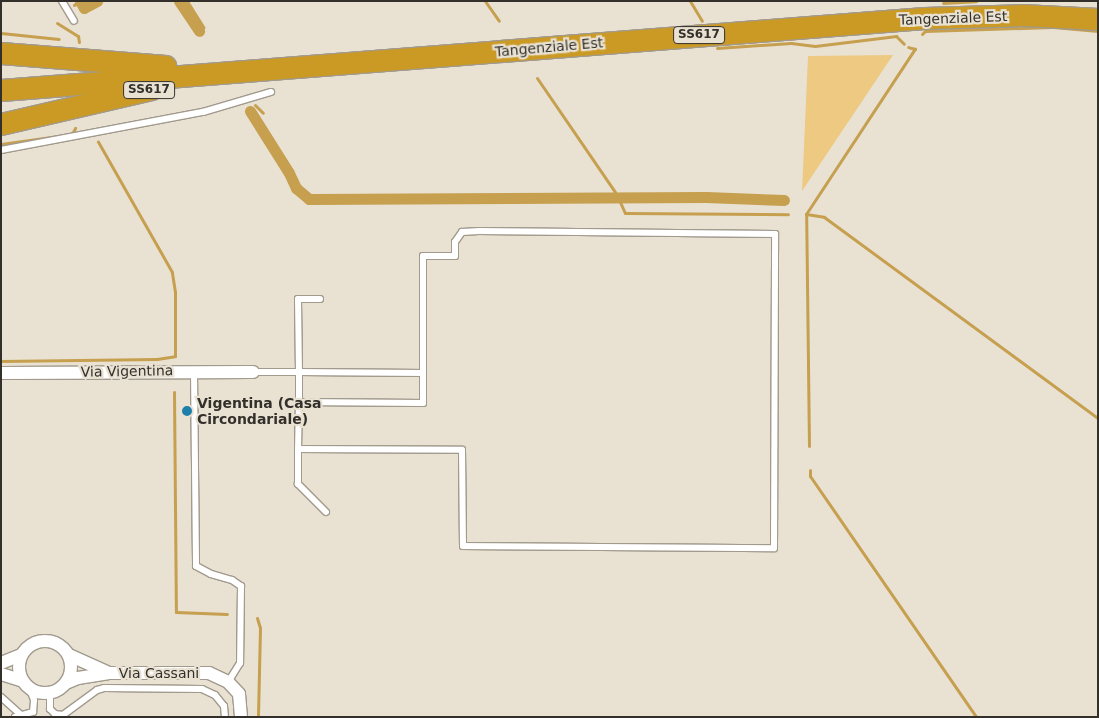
<!DOCTYPE html>
<html>
<head>
<meta charset="utf-8">
<style>
  body { margin:0 }
  #map { position:relative; width:1099px; height:718px; overflow:hidden; background:#e9e2d3; font-family:"DejaVu Sans",sans-serif }
  div>[style] { position:absolute }
  .green>* { inset:0; background:#edc981 }
  .stream>* { height:3px; margin:-1.5px; padding:0 1.5px; transform-origin:1.5px; border-radius:1.5px; background:#c69f4f }
  .canal>* { height:11px; margin:-5.5px; padding:0 5.5px; transform-origin:5.5px; border-radius:5.5px; background:#c69f4f }
  .roads { filter:drop-shadow(1px 0 #a19a8d) drop-shadow(-1px 0 #a19a8d) drop-shadow(0 1px #a19a8d) drop-shadow(0 -1px #a19a8d) }
  .lane>* { height:6px; margin:-3px; padding:0 3px; transform-origin:3px; border-radius:3px; background:#fff }
  .street>* { height:12px; margin:-6px; padding:0 6px; transform-origin:6px; border-radius:6px; background:#fff }
  .street>.ring { margin:-6px; padding:0; box-sizing:content-box; background:none; border:12px solid #fff; border-radius:50% }
  .highway>* { height:21px; margin:-10.5px; padding:0 10.5px; transform-origin:10.5px; border-radius:10.5px; background:#cb9a25 }
  .dots>* { width:14px; height:14px; translate:-50% -50%; box-sizing:border-box; border:2px solid #e9e2d3; border-radius:50% }
  span { translate:-50% -50%; white-space:nowrap; text-align:center; line-height:1.15; -webkit-text-stroke:4.5px #e9e2d3; paint-order:stroke }
  .shield-label span { padding:1px 4px; background:#e9e2d3; border:1px solid; border-radius:4px; -webkit-text-stroke-width:0 }
  .shield-label { font-size:12px; color:#33302b; font-weight:700 }
  .street-label { font-size:14px; color:#33302b }
  .poi-label { font-size:14px; color:#33302b; font-weight:700 }
  .left { translate:0 -50%; text-align:left }
  .frame { position:absolute; inset:0; border:2px solid #33302b; pointer-events:none }
</style>
</head>
<body>
<div id="map">
  <div class="green">
    <i style="clip-path:polygon(893px 55px,802px 191px,808px 56px)"></i>
  </div>
  <div class="stream">
    <i style="left:187px;top:1px;width:31px;rotate:58deg"></i>
    <i style="left:485px;top:1px;width:24px;rotate:55deg"></i>
    <i style="left:690px;top:1px;width:23px;rotate:59deg"></i>
    <i style="left:943px;top:3px;width:33px;rotate:-3deg"></i>
    <i style="left:74px;top:5px;width:6px;rotate:-39deg"></i>
    <i style="left:57px;top:23px;width:25px;rotate:32deg"></i>
    <i style="left:78px;top:36px;width:6px;rotate:81deg"></i>
    <i style="left:1px;top:33px;width:58px;rotate:5.9deg"></i>
    <i style="left:922px;top:34px;width:4px;rotate:-45deg"></i>
    <i style="left:925px;top:31px;width:128px;rotate:-1.8deg"></i>
    <i style="left:1053px;top:27px;width:45px;rotate:5.1deg"></i>
    <i style="left:717px;top:48px;width:74px;rotate:-3.9deg"></i>
    <i style="left:791px;top:43px;width:24px;rotate:7deg"></i>
    <i style="left:815px;top:46px;width:82px;rotate:-7deg"></i>
    <i style="left:896px;top:36px;width:11px;rotate:45deg"></i>
    <i style="left:537px;top:78px;width:138px;rotate:55.6deg"></i>
    <i style="left:255px;top:105px;width:11px;rotate:45deg"></i>
    <i style="left:1px;top:144px;width:72px;rotate:-8deg"></i>
    <i style="left:72px;top:134px;width:7px;rotate:-63deg"></i>
    <i style="left:620px;top:202px;width:12px;rotate:66deg"></i>
    <i style="left:625px;top:213px;width:163px;rotate:0.4deg"></i>
    <i style="left:806px;top:214px;width:18px;rotate:9deg"></i>
    <i style="left:824px;top:217px;width:340px;rotate:36.3deg"></i>
    <i style="left:1px;top:361px;width:156px;rotate:-0.7deg"></i>
    <i style="left:157px;top:359px;width:18px;rotate:-9deg"></i>
    <i style="left:175px;top:356px;width:64px;rotate:-90deg"></i>
    <i style="left:175px;top:292px;width:20px;rotate:-99deg"></i>
    <i style="left:172px;top:272px;width:150px;rotate:-119.6deg"></i>
    <i style="left:174px;top:392px;width:220px;rotate:89.5deg"></i>
    <i style="left:176px;top:612px;width:51px;rotate:2.2deg"></i>
    <i style="left:809px;top:446px;width:232px;rotate:-90.7deg"></i>
    <i style="left:806px;top:214px;width:198px;rotate:-56.6deg"></i>
    <i style="left:915px;top:49px;width:7px;rotate:-164deg"></i>
    <i style="left:810px;top:470px;width:6px;rotate:90deg"></i>
    <i style="left:810px;top:476px;width:293px;rotate:55.4deg"></i>
    <i style="left:257px;top:618px;width:10px;rotate:73deg"></i>
    <i style="left:260px;top:628px;width:89px;rotate:91.3deg"></i>
  </div>
  <div class="canal">
    <i style="left:80px;top:1px;width:8px;rotate:60deg"></i>
    <i style="left:84px;top:8px;width:15px;rotate:-28deg"></i>
    <i style="left:179px;top:1px;width:36px;rotate:56deg"></i>
    <i style="left:250px;top:111px;width:73px;rotate:57.8deg"></i>
    <i style="left:289px;top:173px;width:17px;rotate:65deg"></i>
    <i style="left:296px;top:188px;width:17px;rotate:40deg"></i>
    <i style="left:309px;top:199px;width:397px;rotate:-0.3deg"></i>
    <i style="left:706px;top:197px;width:78px;rotate:2.2deg"></i>
  </div>
  <div class="roads">
    <div class="lane">
      <i style="left:62px;top:1px;width:23px;rotate:59deg"></i>
      <i style="left:1px;top:150px;width:206px;rotate:-10.7deg"></i>
      <i style="left:203px;top:112px;width:71px;rotate:-16.4deg"></i>
      <i style="left:194px;top:372px;width:194px;rotate:89.4deg"></i>
      <i style="left:196px;top:566px;width:17px;rotate:28deg"></i>
      <i style="left:211px;top:574px;width:22px;rotate:16deg"></i>
      <i style="left:232px;top:580px;width:11px;rotate:34deg"></i>
      <i style="left:241px;top:586px;width:77px;rotate:90.7deg"></i>
      <i style="left:240px;top:663px;width:22px;rotate:122deg"></i>
      <i style="left:253px;top:372px;width:46px"></i>
      <i style="left:299px;top:372px;width:124px;rotate:0.5deg"></i>
      <i style="left:423px;top:373px;width:30px;rotate:90deg"></i>
      <i style="left:423px;top:403px;width:124px;rotate:-179.5deg"></i>
      <i style="left:299px;top:402px;width:30px;rotate:-90deg"></i>
      <i style="left:299px;top:372px;width:73px;rotate:-90.8deg"></i>
      <i style="left:298px;top:299px;width:22px"></i>
      <i style="left:298px;top:449px;width:47px;rotate:-88.8deg"></i>
      <i style="left:326px;top:512px;width:40px;rotate:-135deg"></i>
      <i style="left:298px;top:484px;width:35px;rotate:-90deg"></i>
      <i style="left:298px;top:449px;width:164px;rotate:0.3deg"></i>
      <i style="left:462px;top:450px;width:96px;rotate:89.4deg"></i>
      <i style="left:463px;top:546px;width:311px;rotate:0.4deg"></i>
      <i style="left:774px;top:548px;width:314px;rotate:-89.8deg"></i>
      <i style="left:775px;top:234px;width:296px;rotate:-179.4deg"></i>
      <i style="left:479px;top:231px;width:17px;rotate:177deg"></i>
      <i style="left:462px;top:232px;width:12px;rotate:125deg"></i>
      <i style="left:455px;top:242px;width:14px;rotate:90deg"></i>
      <i style="left:455px;top:256px;width:32px;rotate:180deg"></i>
      <i style="left:423px;top:256px;width:117px;rotate:90deg"></i>
      <i style="left:56px;top:692px;width:7px;rotate:146deg"></i>
      <i style="left:50px;top:696px;width:13px;rotate:90deg"></i>
      <i style="left:50px;top:709px;width:7px;rotate:45deg"></i>
      <i style="left:55px;top:714px;width:8px;rotate:7deg"></i>
      <i style="left:63px;top:715px;width:42px;rotate:-36.3deg"></i>
      <i style="left:97px;top:690px;width:7px;rotate:-16deg"></i>
      <i style="left:104px;top:688px;width:98px;rotate:0.6deg"></i>
      <i style="left:202px;top:689px;width:14px;rotate:25deg"></i>
      <i style="left:215px;top:695px;width:14px;rotate:51deg"></i>
      <i style="left:224px;top:706px;width:11px;rotate:85deg"></i>
      <i style="left:1px;top:697px;width:27px;rotate:42deg"></i>
      <i style="left:15px;top:717px;width:19px;rotate:-16deg"></i>
      <i style="left:33px;top:712px;width:12px;rotate:-85deg"></i>
      <i style="left:34px;top:700px;width:11px;rotate:-112deg"></i>
    </div>
    <div class="street">
      <i style="left:1px;top:373px;width:252px;rotate:-0.2deg"></i>
      <i class="ring" style="left:19px;top:641px;width:40px;height:40px"></i>
      <i style="left:69px;top:655px;width:42px;rotate:24.1deg"></i>
      <i style="left:1px;top:663px;width:22px;rotate:-22deg"></i>
      <i style="left:1px;top:674px;width:21px;rotate:17deg"></i>
      <i style="left:66px;top:683px;width:13px;rotate:-23deg"></i>
      <i style="left:78px;top:678px;width:30px;rotate:-9deg"></i>
      <i style="left:108px;top:673px;width:101px"></i>
      <i style="left:209px;top:673px;width:21px;rotate:25deg"></i>
      <i style="left:228px;top:682px;width:16px;rotate:47deg"></i>
      <i style="left:239px;top:694px;width:23px;rotate:85deg"></i>
    </div>
    <div class="highway">
      <i style="left:1px;top:53px;width:165px;rotate:4.5deg"></i>
      <i style="left:1px;top:90px;width:926px;rotate:-4.46deg"></i>
      <i style="left:924px;top:18px;width:99px;rotate:-1.7deg"></i>
      <i style="left:1023px;top:15px;width:75px;rotate:3.1deg"></i>
      <i style="left:1px;top:124px;width:154px;rotate:-13.1deg"></i>
    </div>
  </div>
  <div class="dots">
    <i style="left:187px;top:411px;background:#1e7fab"></i>
  </div>
  <div class="shield-label">
    <span style="left:699px;top:35px">SS617</span>
    <span style="left:149px;top:90px">SS617</span>
  </div>
  <div class="street-label">
    <span style="left:953px;top:18px;rotate:-2deg">Tangenziale Est</span>
    <span style="left:549px;top:47px;rotate:-5deg">Tangenziale Est</span>
    <span style="left:127px;top:371px;rotate:-1deg">Via Vigentina</span>
    <span style="left:159px;top:673px">Via Cassani</span>
  </div>
  <div class="poi-label">
    <span class="left" style="left:197px;top:411px">Vigentina (Casa<br>Circondariale)</span>
  </div>
  <div class="frame"></div>
</div>
</body>
</html>
